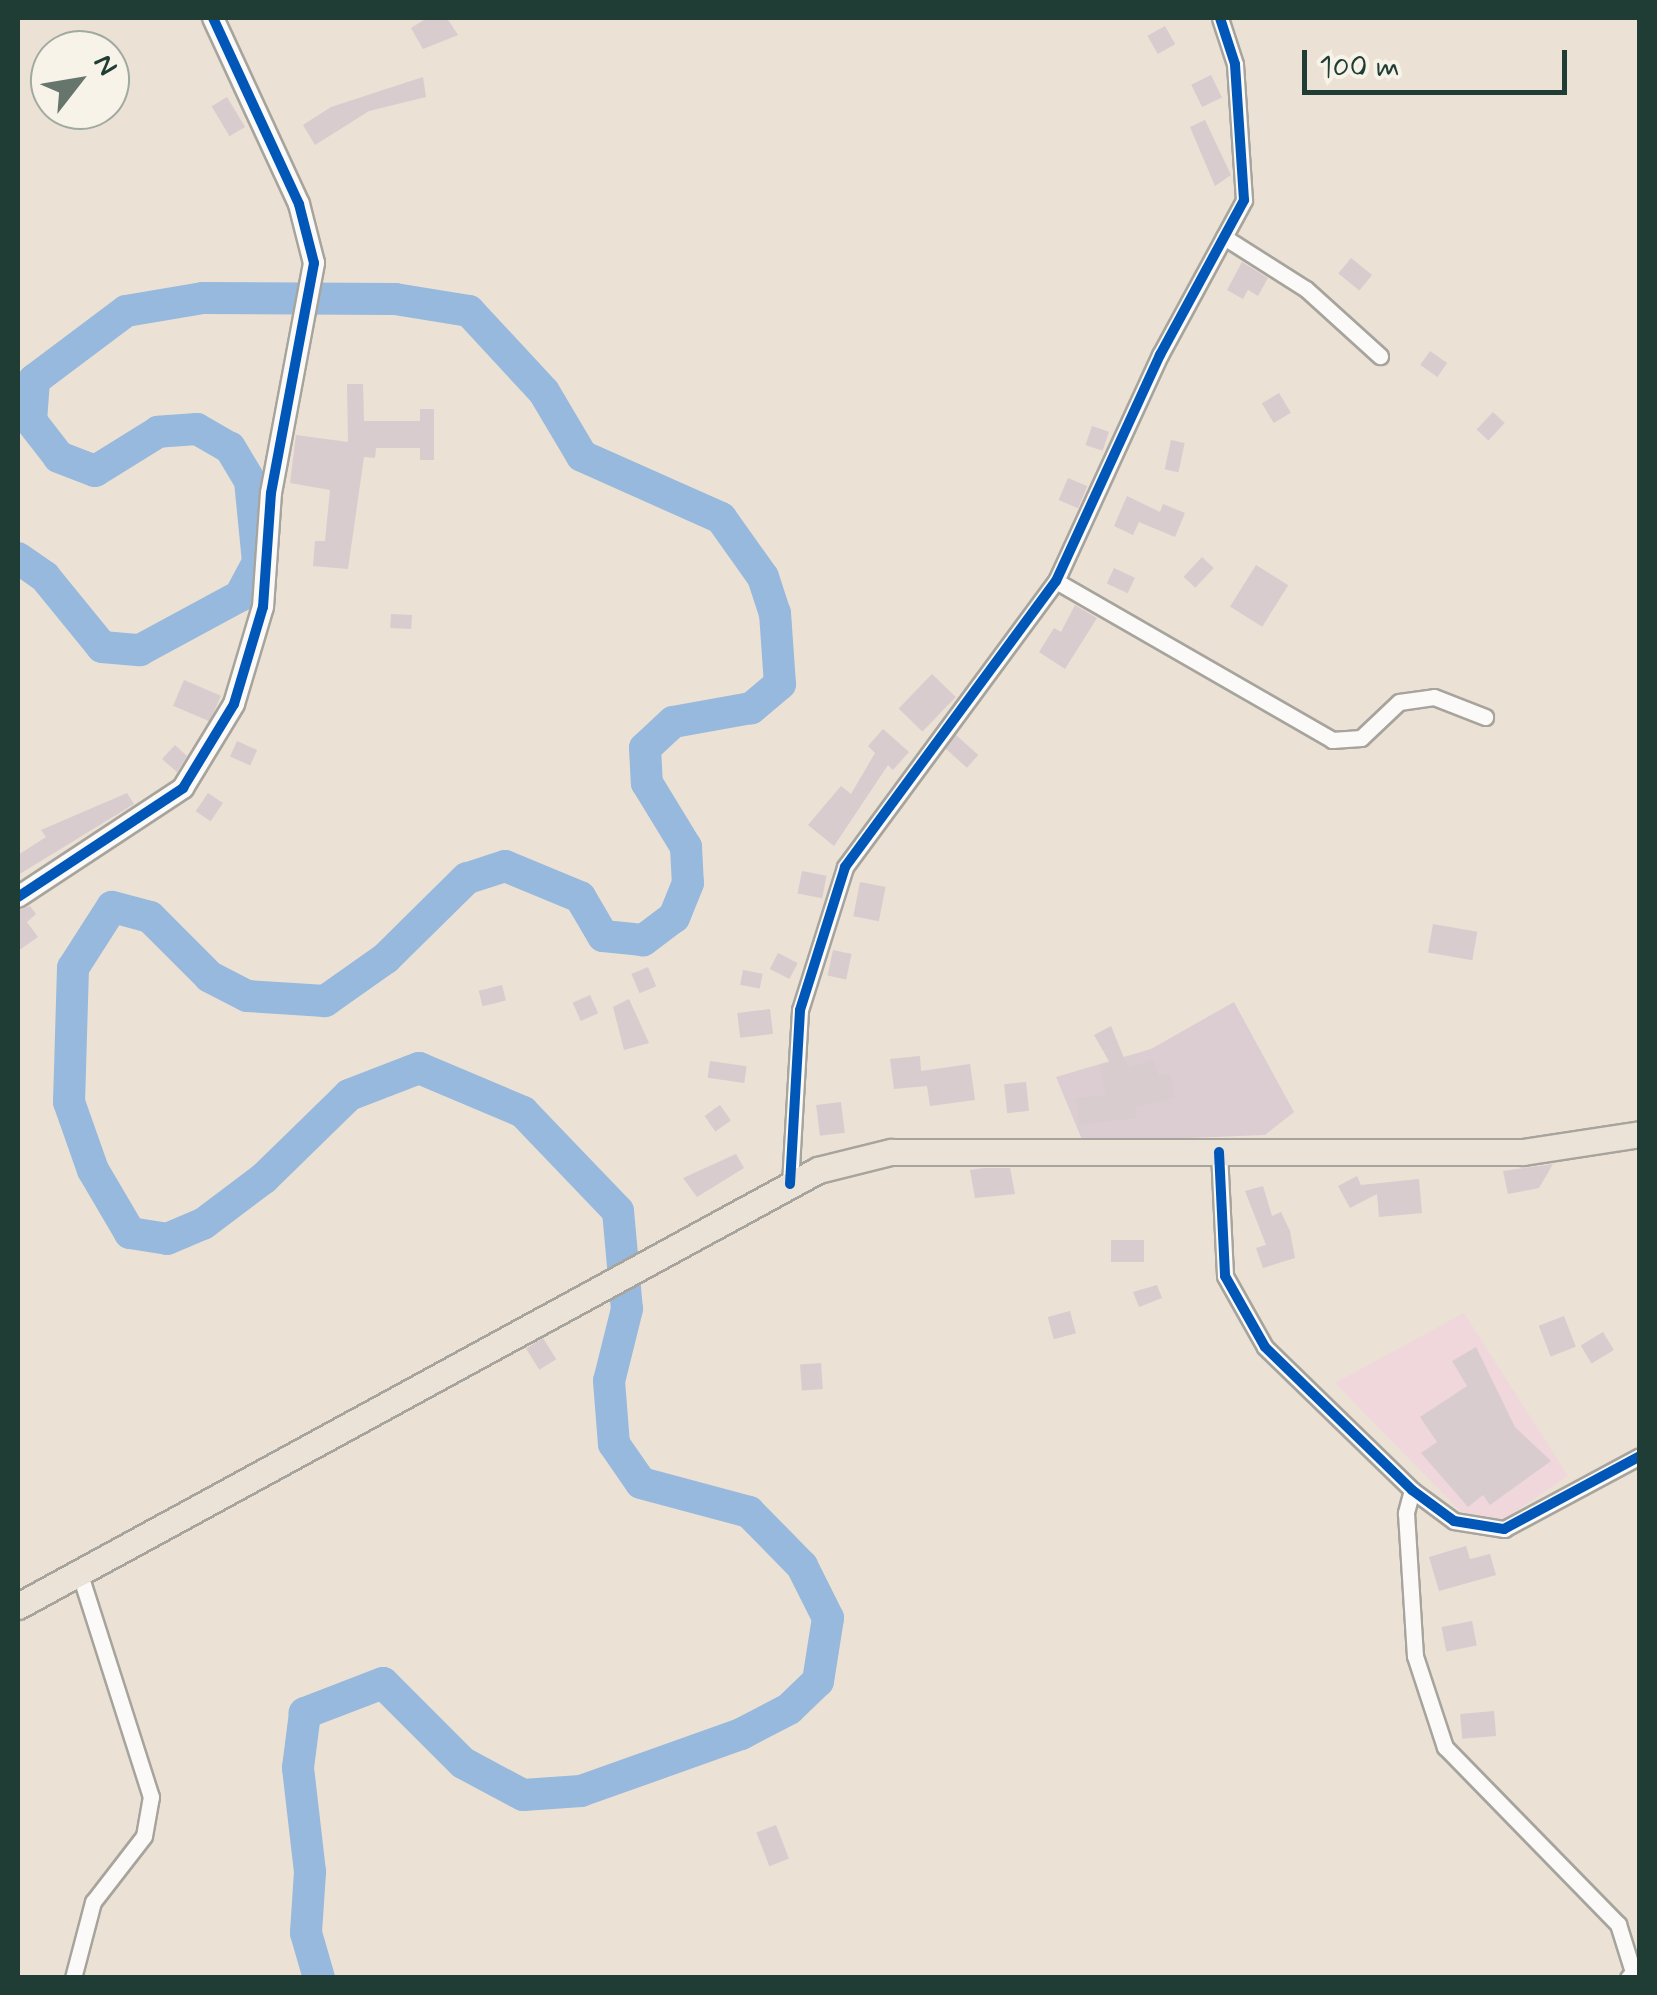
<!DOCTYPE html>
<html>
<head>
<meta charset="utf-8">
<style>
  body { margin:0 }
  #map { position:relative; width:1657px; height:1995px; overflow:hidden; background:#ebe1d5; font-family:Mynerve,sans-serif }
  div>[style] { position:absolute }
  .built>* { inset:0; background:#efd7dc }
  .industrial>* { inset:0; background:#dccdd2 }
  .river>* { height:32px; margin:-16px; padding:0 16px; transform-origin:16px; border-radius:16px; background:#96b9dd }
  .building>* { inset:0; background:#d8cccf; transform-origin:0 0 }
  .roads { filter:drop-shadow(2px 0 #a6a49c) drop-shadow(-2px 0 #a6a49c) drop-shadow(0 2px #a6a49c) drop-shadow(0 -2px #a6a49c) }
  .minor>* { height:15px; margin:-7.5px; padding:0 7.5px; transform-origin:7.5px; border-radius:7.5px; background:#fcfaf9 }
  .tertiary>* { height:20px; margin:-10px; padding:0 10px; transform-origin:10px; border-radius:10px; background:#fcfaf9 }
  .primary>* { height:25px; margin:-12.5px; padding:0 12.5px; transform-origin:12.5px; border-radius:12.5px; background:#ece3d8 }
  .cycleway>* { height:10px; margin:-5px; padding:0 5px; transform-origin:5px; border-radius:5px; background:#0057b8 }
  span { translate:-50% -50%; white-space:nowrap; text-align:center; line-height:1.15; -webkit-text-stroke:9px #f7f3e8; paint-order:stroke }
  .frame { position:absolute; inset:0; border:20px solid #1f3d34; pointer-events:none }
  .north { position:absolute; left:30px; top:30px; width:100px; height:100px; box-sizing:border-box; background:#f7f3e8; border:2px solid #a1aaa0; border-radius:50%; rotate:59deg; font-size:28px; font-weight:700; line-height:40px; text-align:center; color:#1f3d34 }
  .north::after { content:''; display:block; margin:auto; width:35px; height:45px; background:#66766c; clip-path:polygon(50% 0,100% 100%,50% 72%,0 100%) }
  .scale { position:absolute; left:1302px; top:50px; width:265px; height:45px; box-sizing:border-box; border:5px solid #1f3d34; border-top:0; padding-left:12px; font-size:30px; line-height:35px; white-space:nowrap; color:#1f3d34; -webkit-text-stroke:8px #f7f3e8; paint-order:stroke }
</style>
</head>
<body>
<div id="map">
  <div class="built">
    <i style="clip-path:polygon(1464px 1313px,1568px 1476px,1498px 1523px,1461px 1512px,1335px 1383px)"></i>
  </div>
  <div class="industrial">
    <i style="clip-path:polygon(1234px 1002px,1294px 1112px,1265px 1135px,1083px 1142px,1056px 1077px,1151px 1049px)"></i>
  </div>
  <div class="river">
    <i style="left:18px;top:558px;width:33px;rotate:35deg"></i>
    <i style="left:45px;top:577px;width:90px;rotate:50.8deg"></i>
    <i style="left:102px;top:647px;width:38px;rotate:5deg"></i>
    <i style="left:140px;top:650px;width:114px;rotate:-28.4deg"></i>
    <i style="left:240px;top:596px;width:38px;rotate:-62deg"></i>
    <i style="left:258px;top:562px;width:81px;rotate:-95.6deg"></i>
    <i style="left:250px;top:481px;width:39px;rotate:-121deg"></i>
    <i style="left:230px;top:448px;width:38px;rotate:-150deg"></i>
    <i style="left:197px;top:429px;width:39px;rotate:176deg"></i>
    <i style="left:158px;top:432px;width:74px;rotate:148.2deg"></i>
    <i style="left:95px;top:471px;width:39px;rotate:-159deg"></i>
    <i style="left:59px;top:457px;width:46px;rotate:-127.9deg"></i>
    <i style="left:31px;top:421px;width:41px;rotate:-85.8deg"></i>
    <i style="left:34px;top:380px;width:115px;rotate:-36.9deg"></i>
    <i style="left:126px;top:311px;width:78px;rotate:-9.6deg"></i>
    <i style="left:203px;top:298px;width:192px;rotate:0.3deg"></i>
    <i style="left:395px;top:299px;width:75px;rotate:9.2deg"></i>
    <i style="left:469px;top:311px;width:110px;rotate:47.2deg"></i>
    <i style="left:544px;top:392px;width:74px;rotate:59.3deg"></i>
    <i style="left:582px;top:456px;width:152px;rotate:24deg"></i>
    <i style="left:721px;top:518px;width:72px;rotate:54.6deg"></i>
    <i style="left:763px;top:577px;width:38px;rotate:72deg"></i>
    <i style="left:775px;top:613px;width:71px;rotate:86deg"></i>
    <i style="left:780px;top:684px;width:38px;rotate:140deg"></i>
    <i style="left:751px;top:708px;width:79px;rotate:169.8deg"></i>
    <i style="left:673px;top:722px;width:38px;rotate:137deg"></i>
    <i style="left:645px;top:748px;width:35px;rotate:87deg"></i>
    <i style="left:647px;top:783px;width:75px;rotate:58.6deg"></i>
    <i style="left:686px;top:847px;width:36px;rotate:87deg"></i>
    <i style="left:688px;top:883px;width:37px;rotate:112deg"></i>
    <i style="left:674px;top:917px;width:39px;rotate:143deg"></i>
    <i style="left:643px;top:940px;width:40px;rotate:-174.3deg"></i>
    <i style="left:603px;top:936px;width:45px;rotate:-120.5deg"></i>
    <i style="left:580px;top:897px;width:81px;rotate:-157.5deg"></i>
    <i style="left:505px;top:866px;width:40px;rotate:162deg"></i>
    <i style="left:467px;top:878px;width:114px;rotate:135.4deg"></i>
    <i style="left:386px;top:958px;width:75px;rotate:144.8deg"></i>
    <i style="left:325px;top:1001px;width:78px;rotate:-176.3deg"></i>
    <i style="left:247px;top:996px;width:42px;rotate:-152.8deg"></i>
    <i style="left:210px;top:977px;width:85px;rotate:-135deg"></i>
    <i style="left:150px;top:917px;width:39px;rotate:-165deg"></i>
    <i style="left:112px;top:907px;width:72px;rotate:122.6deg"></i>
    <i style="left:73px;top:968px;width:134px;rotate:91.7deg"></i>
    <i style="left:69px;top:1102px;width:72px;rotate:70.6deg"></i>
    <i style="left:93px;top:1170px;width:73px;rotate:59.6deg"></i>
    <i style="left:130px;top:1233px;width:37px;rotate:9deg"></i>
    <i style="left:167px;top:1239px;width:39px;rotate:-23deg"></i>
    <i style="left:203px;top:1224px;width:76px;rotate:-37deg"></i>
    <i style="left:264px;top:1178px;width:119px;rotate:-44.3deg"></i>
    <i style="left:349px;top:1095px;width:75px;rotate:-21.1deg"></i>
    <i style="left:419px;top:1068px;width:113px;rotate:22.9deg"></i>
    <i style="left:523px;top:1112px;width:137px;rotate:46.2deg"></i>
    <i style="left:618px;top:1211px;width:98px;rotate:84.8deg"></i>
    <i style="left:627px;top:1309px;width:74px;rotate:104deg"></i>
    <i style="left:609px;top:1381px;width:63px;rotate:85.5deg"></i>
    <i style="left:614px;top:1444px;width:47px;rotate:55.3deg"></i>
    <i style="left:641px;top:1483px;width:112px;rotate:15deg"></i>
    <i style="left:749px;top:1512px;width:76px;rotate:45.5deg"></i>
    <i style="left:802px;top:1566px;width:58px;rotate:63.4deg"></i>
    <i style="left:828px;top:1618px;width:64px;rotate:99deg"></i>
    <i style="left:818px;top:1681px;width:40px;rotate:136deg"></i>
    <i style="left:789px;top:1709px;width:54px;rotate:152.5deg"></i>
    <i style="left:741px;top:1734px;width:170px;rotate:160.4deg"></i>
    <i style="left:581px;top:1791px;width:58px;rotate:176.1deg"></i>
    <i style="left:523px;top:1795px;width:68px;rotate:-151.9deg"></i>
    <i style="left:463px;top:1763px;width:113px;rotate:-135deg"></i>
    <i style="left:383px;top:1683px;width:84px;rotate:159deg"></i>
    <i style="left:305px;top:1713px;width:55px;rotate:97.3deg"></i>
    <i style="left:298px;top:1768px;width:105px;rotate:83.4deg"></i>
    <i style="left:310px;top:1872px;width:61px;rotate:93.8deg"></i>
    <i style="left:306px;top:1933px;width:47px;rotate:73.9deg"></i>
  </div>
  <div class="building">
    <i style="clip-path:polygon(427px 18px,447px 18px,458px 35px,423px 49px,411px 28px)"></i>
    <i style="left:1165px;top:26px;width:21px;height:20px;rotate:61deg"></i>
    <i style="left:1211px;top:75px;width:25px;height:22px;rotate:64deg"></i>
    <i style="clip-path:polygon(423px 77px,426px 97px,369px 111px,315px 145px,303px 125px,331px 107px)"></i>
    <i style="left:227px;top:97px;width:35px;height:18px;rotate:59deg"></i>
    <i style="clip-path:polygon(1205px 120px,1231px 175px,1215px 186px,1190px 127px)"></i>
    <i style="left:1351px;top:258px;width:27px;height:20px;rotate:39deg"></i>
    <i style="clip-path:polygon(1242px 262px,1268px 278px,1258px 296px,1248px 290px,1243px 299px,1227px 290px)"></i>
    <i style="left:1430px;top:351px;width:21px;height:17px;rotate:35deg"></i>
    <i style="clip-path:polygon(347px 384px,363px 384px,364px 421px,420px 421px,420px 409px,434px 409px,434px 460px,420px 460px,420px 448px,376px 448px,375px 458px,364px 457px,348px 569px,313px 566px,315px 541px,325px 541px,330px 490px,290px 483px,296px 435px,348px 442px)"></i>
    <i style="left:1279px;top:393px;width:23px;height:20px;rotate:59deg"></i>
    <i style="left:1493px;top:412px;width:16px;height:24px;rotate:43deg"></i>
    <i style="left:1092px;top:426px;width:18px;height:20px;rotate:19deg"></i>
    <i style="left:1171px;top:440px;width:14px;height:30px;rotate:12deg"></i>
    <i style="left:1068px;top:478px;width:21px;height:24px;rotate:23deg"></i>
    <i style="clip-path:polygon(1127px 496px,1160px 512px,1163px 504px,1185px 513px,1175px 537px,1139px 522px,1133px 535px,1114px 526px)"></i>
    <i style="left:1202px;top:557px;width:16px;height:27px;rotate:43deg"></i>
    <i style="left:1256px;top:565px;width:38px;height:49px;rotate:32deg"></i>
    <i style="left:1114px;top:568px;width:23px;height:17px;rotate:25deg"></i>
    <i style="clip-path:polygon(1075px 605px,1097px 618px,1065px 669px,1039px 652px,1054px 628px,1061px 632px)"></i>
    <i style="left:391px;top:614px;width:21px;height:14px;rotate:3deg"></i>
    <i style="left:932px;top:674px;width:33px;height:48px;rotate:44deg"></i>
    <i style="left:184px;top:680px;width:40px;height:28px;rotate:23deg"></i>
    <i style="clip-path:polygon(883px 729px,909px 752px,893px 770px,888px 765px,834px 846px,808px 825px,841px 786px,851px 794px,875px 753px,868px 746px)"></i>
    <i style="left:956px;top:735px;width:30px;height:17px;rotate:42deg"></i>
    <i style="left:237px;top:741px;width:22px;height:17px;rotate:24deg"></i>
    <i style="clip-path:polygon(175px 745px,187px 756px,177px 772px,162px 759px)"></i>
    <i style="clip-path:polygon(127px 793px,134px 804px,18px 875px,18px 855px,46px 837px,41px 830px)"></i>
    <i style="left:208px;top:793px;width:18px;height:22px;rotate:34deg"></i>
    <i style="left:802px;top:871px;width:25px;height:23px;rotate:11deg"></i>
    <i style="left:860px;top:882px;width:26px;height:35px;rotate:11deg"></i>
    <i style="clip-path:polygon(30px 906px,36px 914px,27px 922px,38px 937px,18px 951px,18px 911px)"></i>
    <i style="left:1433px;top:924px;width:45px;height:29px;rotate:10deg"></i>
    <i style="left:833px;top:950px;width:19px;height:26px;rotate:12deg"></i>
    <i style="left:778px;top:953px;width:22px;height:18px;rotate:27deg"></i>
    <i style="left:648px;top:967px;width:21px;height:18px;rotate:67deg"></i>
    <i style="left:743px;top:970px;width:20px;height:15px;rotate:11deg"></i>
    <i style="left:502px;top:985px;width:16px;height:24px;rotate:76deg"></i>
    <i style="left:590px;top:995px;width:20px;height:19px;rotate:66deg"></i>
    <i style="clip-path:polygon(629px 999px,649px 1043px,624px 1050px,613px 1007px)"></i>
    <i style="left:770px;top:1009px;width:25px;height:33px;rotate:83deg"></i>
    <i style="clip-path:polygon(1111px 1026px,1128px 1068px,1153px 1059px,1159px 1076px,1170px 1074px,1175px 1098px,1135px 1107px,1136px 1118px,1079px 1125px,1076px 1098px,1106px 1095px,1099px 1066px,1110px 1063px,1094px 1035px)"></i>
    <i style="clip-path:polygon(920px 1056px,921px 1071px,970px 1064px,975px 1100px,930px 1106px,927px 1086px,894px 1089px,890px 1059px)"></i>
    <i style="left:710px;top:1061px;width:37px;height:17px;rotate:8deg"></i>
    <i style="left:1026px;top:1082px;width:29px;height:22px;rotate:84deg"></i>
    <i style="left:841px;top:1102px;width:31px;height:25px;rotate:83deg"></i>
    <i style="left:720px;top:1105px;width:19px;height:19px;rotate:55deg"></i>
    <i style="clip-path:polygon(736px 1154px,744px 1168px,697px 1197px,683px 1178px)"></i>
    <i style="clip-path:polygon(1553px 1164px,1539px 1188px,1508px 1194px,1503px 1171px)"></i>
    <i style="clip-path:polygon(984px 1168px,1010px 1168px,1015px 1194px,975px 1198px,970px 1170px)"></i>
    <i style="clip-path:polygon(1357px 1176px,1361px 1185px,1419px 1179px,1422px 1213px,1379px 1217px,1377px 1194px,1350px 1208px,1338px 1186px)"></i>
    <i style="clip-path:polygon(1263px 1186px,1272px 1216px,1281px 1212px,1290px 1231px,1295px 1258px,1263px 1268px,1256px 1248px,1266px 1245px,1245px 1191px)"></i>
    <i style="left:1111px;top:1240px;width:33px;height:22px"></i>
    <i style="clip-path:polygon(1157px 1285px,1162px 1298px,1139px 1307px,1133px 1292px)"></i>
    <i style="left:1070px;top:1311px;width:23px;height:23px;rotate:75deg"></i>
    <i style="left:1564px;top:1316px;width:33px;height:27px;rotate:69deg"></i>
    <i style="left:1603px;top:1332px;width:21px;height:26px;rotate:59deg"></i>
    <i style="left:543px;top:1338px;width:25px;height:20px;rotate:58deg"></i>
    <i style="clip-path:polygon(1476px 1347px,1515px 1427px,1551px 1461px,1490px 1505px,1483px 1495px,1468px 1507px,1421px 1453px,1437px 1442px,1420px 1417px,1467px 1386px,1452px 1361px)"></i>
    <i style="left:821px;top:1363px;width:26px;height:21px;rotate:86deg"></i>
    <i style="clip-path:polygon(1466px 1546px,1470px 1559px,1490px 1554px,1496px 1575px,1439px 1591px,1429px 1557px)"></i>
    <i style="left:1472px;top:1621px;width:25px;height:31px;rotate:79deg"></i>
    <i style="left:1494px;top:1711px;width:25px;height:34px;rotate:85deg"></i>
    <i style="left:776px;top:1825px;width:36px;height:21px;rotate:69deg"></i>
  </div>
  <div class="roads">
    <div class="minor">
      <i style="left:1224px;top:237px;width:97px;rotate:32.4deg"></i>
      <i style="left:1306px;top:289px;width:100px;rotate:42.2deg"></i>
      <i style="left:1056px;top:581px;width:319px;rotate:29.9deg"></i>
      <i style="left:1332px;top:740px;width:29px;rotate:-4deg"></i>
      <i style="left:1361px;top:738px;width:52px;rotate:-43.5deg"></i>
      <i style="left:1399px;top:702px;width:35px;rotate:-8deg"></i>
      <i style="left:1434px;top:697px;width:55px;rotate:21.4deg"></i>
      <i style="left:1219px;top:1152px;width:124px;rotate:87.2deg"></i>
      <i style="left:1225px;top:1276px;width:81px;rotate:60.6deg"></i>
      <i style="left:1265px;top:1347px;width:205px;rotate:44.2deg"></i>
      <i style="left:1412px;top:1490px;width:52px;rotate:36.4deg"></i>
      <i style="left:1454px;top:1521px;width:51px;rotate:9.1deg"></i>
      <i style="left:1504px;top:1529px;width:154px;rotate:-28.2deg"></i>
      <i style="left:790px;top:1184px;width:174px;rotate:-86.7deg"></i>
      <i style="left:800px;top:1010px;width:150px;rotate:-72.5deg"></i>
      <i style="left:845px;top:867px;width:355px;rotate:-53.6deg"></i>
      <i style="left:1056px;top:581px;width:249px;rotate:-65.3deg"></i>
      <i style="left:1160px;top:355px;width:176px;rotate:-61.5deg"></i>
      <i style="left:1244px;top:200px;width:136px;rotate:-93.8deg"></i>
      <i style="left:1235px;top:64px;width:48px;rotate:-108.1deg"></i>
      <i style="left:1412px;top:1490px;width:24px;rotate:105deg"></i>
      <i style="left:1406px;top:1513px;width:143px;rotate:86.4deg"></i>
      <i style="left:1415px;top:1656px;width:96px;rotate:71.8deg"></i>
      <i style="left:1445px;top:1747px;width:248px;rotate:45.7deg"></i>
      <i style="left:1618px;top:1924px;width:50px;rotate:72.6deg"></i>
      <i style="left:1633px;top:1972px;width:8px;rotate:130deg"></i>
      <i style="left:73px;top:1978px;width:79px;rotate:-75.3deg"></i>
      <i style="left:93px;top:1902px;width:83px;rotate:-52.3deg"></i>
      <i style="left:144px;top:1836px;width:40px;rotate:-80deg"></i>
      <i style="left:151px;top:1797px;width:236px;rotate:-107.7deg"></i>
    </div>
    <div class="tertiary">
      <i style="left:18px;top:897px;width:198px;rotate:-33.4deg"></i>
      <i style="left:183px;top:788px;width:98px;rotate:-58.7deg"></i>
      <i style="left:234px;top:704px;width:101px;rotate:-73.4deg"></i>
      <i style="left:263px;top:607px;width:114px;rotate:-86deg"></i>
      <i style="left:271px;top:493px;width:234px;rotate:-79.4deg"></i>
      <i style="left:314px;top:263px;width:61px;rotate:-104.3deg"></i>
      <i style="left:299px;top:204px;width:205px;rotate:-114.8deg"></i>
    </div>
    <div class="primary">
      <i style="left:18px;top:1606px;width:911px;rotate:-28.59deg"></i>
      <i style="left:818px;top:1170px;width:75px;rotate:-13.9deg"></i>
      <i style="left:891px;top:1152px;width:632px"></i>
      <i style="left:1523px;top:1152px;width:118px;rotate:-8.7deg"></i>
    </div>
  </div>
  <div class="cycleway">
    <i style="left:18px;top:897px;width:198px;rotate:-33.4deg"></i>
    <i style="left:183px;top:788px;width:98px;rotate:-58.7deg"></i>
    <i style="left:234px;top:704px;width:101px;rotate:-73.4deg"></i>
    <i style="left:263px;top:607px;width:114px;rotate:-86deg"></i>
    <i style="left:271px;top:493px;width:234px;rotate:-79.4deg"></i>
    <i style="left:314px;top:263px;width:61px;rotate:-104.3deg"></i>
    <i style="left:299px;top:204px;width:205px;rotate:-114.8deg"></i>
    <i style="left:1219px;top:1152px;width:124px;rotate:87.2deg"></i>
    <i style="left:1225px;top:1276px;width:81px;rotate:60.6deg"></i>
    <i style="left:1265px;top:1347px;width:205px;rotate:44.2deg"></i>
    <i style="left:1412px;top:1490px;width:52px;rotate:36.4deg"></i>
    <i style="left:1454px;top:1521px;width:51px;rotate:9.1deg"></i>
    <i style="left:1504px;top:1529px;width:154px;rotate:-28.2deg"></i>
    <i style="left:790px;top:1184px;width:174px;rotate:-86.7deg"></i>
    <i style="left:800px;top:1010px;width:150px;rotate:-72.5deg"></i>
    <i style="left:845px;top:867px;width:355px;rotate:-53.6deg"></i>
    <i style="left:1056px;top:581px;width:249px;rotate:-65.3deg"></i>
    <i style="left:1160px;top:355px;width:176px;rotate:-61.5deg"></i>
    <i style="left:1244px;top:200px;width:136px;rotate:-93.8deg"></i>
    <i style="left:1235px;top:64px;width:48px;rotate:-108.1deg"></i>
  </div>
  <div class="frame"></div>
  <div class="north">N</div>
  <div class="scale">100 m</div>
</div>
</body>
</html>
